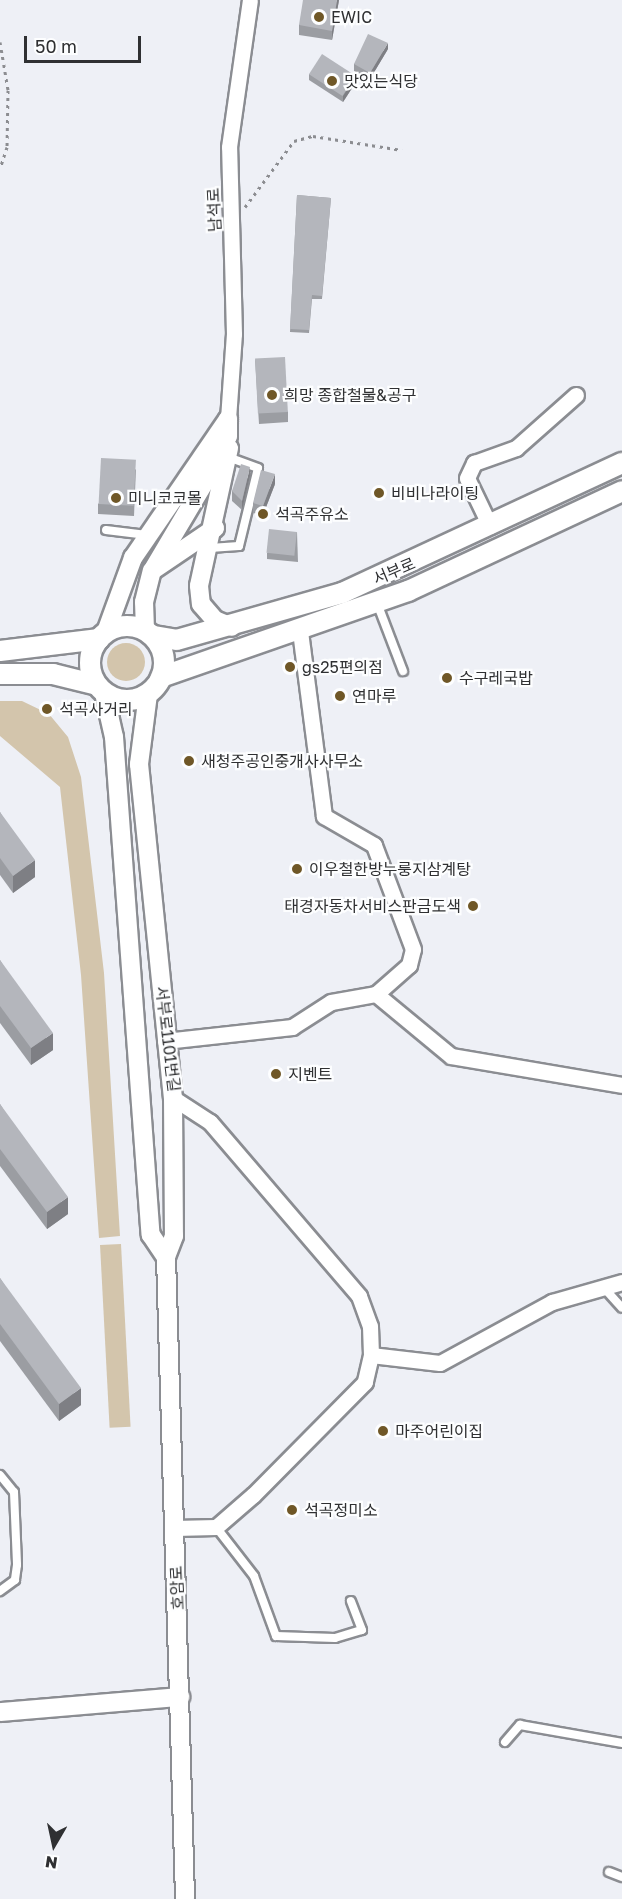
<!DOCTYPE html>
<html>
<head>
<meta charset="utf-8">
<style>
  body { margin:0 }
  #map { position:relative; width:622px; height:1899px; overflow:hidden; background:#eef0f6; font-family:"Golos Text","Noto Sans KR",sans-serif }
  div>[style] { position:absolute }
  .green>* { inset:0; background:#d3c5ac; transform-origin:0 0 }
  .round { border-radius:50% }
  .path>* { height:3px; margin-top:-1.5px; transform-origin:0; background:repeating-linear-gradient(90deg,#8c8d91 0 3px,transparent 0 7.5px) }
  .roads { filter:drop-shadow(2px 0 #8b8d92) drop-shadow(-2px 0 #8b8d92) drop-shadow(0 2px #8b8d92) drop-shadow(0 -2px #8b8d92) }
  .service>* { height:8px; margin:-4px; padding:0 4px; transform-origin:4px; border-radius:4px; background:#fff }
  .minor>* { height:15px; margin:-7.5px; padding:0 7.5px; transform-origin:7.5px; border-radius:7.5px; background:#fff }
  .tertiary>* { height:18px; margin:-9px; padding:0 9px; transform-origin:9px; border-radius:9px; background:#fff }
  .secondary>* { height:20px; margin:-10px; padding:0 10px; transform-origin:10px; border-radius:10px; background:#fff }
  .secondary>.ring { margin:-10px; padding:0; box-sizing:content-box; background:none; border:20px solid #fff; border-radius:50% }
  .wall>* { inset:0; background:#9b9da2 }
  .shaded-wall>* { inset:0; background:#7e7f84 }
  .building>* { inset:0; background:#b4b6bc; transform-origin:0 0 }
  .dots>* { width:16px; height:16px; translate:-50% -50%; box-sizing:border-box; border:3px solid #fdfeff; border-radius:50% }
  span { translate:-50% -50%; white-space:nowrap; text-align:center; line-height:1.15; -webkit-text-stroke:4.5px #fdfeff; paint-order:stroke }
  .poi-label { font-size:16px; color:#2f3032 }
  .left { translate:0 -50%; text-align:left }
  .right { translate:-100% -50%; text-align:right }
  .street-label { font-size:16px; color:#2f3032 }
  .north { position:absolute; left:24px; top:1815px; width:60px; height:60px; -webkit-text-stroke:4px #fdfeff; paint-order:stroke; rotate:189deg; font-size:16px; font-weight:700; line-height:24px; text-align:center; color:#2f3032 }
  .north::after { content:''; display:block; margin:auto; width:21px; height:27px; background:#2f3032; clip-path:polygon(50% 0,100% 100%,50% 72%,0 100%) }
  .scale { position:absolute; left:24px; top:36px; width:117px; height:27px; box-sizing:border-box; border:3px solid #2f3032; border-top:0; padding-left:8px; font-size:18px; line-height:21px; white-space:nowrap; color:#2f3032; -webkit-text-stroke:4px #fdfeff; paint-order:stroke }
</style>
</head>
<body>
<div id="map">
  <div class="green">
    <i class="round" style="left:107px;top:643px;width:38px;height:38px"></i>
    <i style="clip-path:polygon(0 701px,22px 701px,49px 714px,68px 737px,81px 777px,104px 973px,120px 1236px,99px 1238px,81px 975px,60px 787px,0 736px)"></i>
    <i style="left:121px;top:1244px;width:183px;height:21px;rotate:87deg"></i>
  </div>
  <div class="path">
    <i style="left:0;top:42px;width:49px;rotate:80.5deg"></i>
    <i style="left:8px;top:90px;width:57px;rotate:91deg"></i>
    <i style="left:7px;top:147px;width:22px;rotate:108deg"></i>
    <i style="left:245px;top:207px;width:82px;rotate:-53.4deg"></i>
    <i style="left:294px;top:141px;width:20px;rotate:-15deg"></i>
    <i style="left:313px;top:136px;width:90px;rotate:8.9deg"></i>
  </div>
  <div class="roads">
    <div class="service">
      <i style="left:106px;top:530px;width:41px;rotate:7deg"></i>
      <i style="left:210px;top:548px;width:29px;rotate:-4deg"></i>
      <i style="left:239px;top:546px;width:80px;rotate:-76.3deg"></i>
      <i style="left:258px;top:468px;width:32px;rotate:-160deg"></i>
      <i style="left:377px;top:603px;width:73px;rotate:69.1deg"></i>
      <i style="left:605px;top:1289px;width:25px;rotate:48deg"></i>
      <i style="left:0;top:1475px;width:22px;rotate:51deg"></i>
      <i style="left:14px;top:1492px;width:73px;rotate:87.6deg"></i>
      <i style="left:17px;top:1565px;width:15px;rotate:98deg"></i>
      <i style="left:15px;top:1580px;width:19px;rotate:144deg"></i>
      <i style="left:216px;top:1527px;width:62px;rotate:52.2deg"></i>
      <i style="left:254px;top:1576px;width:64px;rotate:69.9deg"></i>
      <i style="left:276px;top:1636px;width:59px;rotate:1.9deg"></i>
      <i style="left:335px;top:1638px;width:28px;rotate:-17deg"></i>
      <i style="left:362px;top:1630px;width:31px;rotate:-111deg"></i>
      <i style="left:505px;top:1742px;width:23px;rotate:-49deg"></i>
      <i style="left:520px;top:1725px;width:104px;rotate:10deg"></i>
      <i style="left:609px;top:1872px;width:14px;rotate:21deg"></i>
    </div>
    <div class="minor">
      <i style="left:228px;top:419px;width:85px;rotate:-86deg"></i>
      <i style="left:234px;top:334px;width:187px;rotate:-91.5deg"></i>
      <i style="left:229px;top:147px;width:148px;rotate:-81.9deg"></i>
      <i style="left:490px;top:526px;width:53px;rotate:-115.6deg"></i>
      <i style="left:467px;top:478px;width:17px;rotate:-65deg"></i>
      <i style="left:474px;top:463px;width:45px;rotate:-19.7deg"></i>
      <i style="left:516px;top:448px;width:80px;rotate:-41.5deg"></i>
      <i style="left:376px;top:994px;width:97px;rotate:39.6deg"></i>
      <i style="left:451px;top:1056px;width:173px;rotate:9.6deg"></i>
      <i style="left:165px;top:1041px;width:128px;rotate:-6.3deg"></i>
      <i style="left:292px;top:1027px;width:46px;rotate:-32.7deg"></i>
      <i style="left:331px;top:1002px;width:46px;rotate:-10.1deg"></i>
      <i style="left:376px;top:994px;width:44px;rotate:-41.3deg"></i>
      <i style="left:409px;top:965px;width:16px;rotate:-76deg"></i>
      <i style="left:413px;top:949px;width:111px;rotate:-110.6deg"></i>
      <i style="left:374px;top:845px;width:58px;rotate:-149.9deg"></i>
      <i style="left:324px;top:816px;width:188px;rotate:-97.4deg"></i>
      <i style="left:173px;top:1098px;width:44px;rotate:33deg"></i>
      <i style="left:210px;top:1122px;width:229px;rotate:49.4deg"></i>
      <i style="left:359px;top:1296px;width:32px;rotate:70deg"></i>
      <i style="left:370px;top:1326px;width:29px;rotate:88deg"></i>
      <i style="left:371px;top:1355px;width:28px;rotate:103deg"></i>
      <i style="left:365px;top:1382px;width:159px;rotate:134.7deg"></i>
      <i style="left:253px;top:1495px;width:49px;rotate:139.1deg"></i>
      <i style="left:216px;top:1527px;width:42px;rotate:178.6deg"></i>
      <i style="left:371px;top:1355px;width:69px;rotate:6.6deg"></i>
      <i style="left:440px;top:1363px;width:128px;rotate:-28.6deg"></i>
      <i style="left:552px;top:1302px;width:73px;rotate:-15.9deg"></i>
    </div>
    <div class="tertiary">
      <i style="left:229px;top:448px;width:141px;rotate:102.3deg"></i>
      <i style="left:199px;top:586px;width:18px;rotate:84deg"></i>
      <i style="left:201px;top:604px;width:21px;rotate:49deg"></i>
      <i style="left:215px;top:620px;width:18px;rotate:22deg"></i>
      <i style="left:153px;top:570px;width:75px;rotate:-34.1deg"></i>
      <i style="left:145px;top:630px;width:28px;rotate:-92deg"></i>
      <i style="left:144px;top:602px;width:32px;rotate:-76deg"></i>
      <i style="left:152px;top:571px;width:123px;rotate:-59.3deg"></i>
      <i style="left:215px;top:465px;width:32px;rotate:-66deg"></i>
      <i style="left:228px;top:436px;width:17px;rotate:-90deg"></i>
      <i style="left:106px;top:632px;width:79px;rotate:-70deg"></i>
      <i style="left:133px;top:558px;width:168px;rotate:-55.6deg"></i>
      <i style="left:104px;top:693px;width:45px;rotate:77.2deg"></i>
      <i style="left:114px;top:737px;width:499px;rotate:85.8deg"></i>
      <i style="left:151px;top:1235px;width:27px;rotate:56deg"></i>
      <i style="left:148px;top:694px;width:71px;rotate:97.3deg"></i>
      <i style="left:139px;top:764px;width:336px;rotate:84.2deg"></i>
      <i style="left:173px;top:1098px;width:138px;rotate:89.6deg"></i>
      <i style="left:174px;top:1236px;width:22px;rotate:111deg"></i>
      <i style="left:166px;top:1257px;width:642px;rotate:88.3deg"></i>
      <i style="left:0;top:1712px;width:181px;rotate:-4.8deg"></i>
    </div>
    <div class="secondary">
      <i class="ring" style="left:90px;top:626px;width:54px;height:54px"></i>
      <i style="left:153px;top:636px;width:24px;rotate:9deg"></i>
      <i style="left:177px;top:640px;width:172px;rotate:-15.9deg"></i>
      <i style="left:342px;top:593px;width:309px;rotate:-24.9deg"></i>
      <i style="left:0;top:651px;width:100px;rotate:-6.9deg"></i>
      <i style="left:0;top:674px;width:53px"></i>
      <i style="left:53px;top:674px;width:45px;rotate:14deg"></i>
      <i style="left:161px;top:677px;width:262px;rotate:-19.2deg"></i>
      <i style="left:408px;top:591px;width:236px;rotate:-25deg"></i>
    </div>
  </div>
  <div class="wall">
    <i style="clip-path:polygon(339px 0,332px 40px,299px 35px,299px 25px)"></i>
    <i style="clip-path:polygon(388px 49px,370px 79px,354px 71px,354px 64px)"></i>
    <i style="clip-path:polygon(309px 74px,356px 82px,343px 102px,309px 80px)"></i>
    <i style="clip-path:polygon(297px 195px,331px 198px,322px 299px,312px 299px,309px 333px,290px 332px)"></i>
    <i style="clip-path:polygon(255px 359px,288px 412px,288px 422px,259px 424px)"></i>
    <i style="clip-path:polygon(136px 469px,134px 516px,98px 514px,98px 504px)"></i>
    <i style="clip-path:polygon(250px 476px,242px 510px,232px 501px,232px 491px)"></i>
    <i style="clip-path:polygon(275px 484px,263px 515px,253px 513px,253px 503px)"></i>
    <i style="clip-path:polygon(297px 532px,298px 562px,267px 559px,267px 553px)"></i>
    <i style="clip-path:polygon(0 812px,35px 877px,13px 893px,0 875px)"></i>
    <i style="clip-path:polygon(0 960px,53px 1050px,31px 1065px,0 1023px)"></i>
    <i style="clip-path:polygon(0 1104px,68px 1214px,47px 1229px,0 1166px)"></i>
    <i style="clip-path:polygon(0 1278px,81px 1405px,59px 1421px,0 1341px)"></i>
  </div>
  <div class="shaded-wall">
    <i style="clip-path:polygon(337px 0,339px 0,332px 40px,332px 31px)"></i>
    <i style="clip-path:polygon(388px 43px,388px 49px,370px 79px,370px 73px)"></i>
    <i style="clip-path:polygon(356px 76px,356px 82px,343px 102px,343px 96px)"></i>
    <i style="clip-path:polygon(250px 467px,250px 476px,242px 510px,242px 501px)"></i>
    <i style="clip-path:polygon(275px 474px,275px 484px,263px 515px,263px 506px)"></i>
    <i style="clip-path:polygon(35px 860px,35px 877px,13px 893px,13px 876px)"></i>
    <i style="clip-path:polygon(53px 1033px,53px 1050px,31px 1065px,31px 1048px)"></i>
    <i style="clip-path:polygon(68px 1197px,68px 1214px,47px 1229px,47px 1212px)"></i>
    <i style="clip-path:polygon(81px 1388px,81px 1405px,59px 1421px,59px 1404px)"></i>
  </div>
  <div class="building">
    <i style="clip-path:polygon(303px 0,337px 0,332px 31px,299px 25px)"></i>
    <i style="clip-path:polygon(368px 34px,388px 43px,370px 73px,354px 64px)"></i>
    <i style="left:322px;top:54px;width:40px;height:24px;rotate:33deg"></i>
    <i style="clip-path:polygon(297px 195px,331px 198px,322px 296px,312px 295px,309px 330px,290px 329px)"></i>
    <i style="left:285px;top:357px;width:55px;height:30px;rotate:87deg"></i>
    <i style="left:101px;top:458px;width:35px;height:46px;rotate:3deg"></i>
    <i style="clip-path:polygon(241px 464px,250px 467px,242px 501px,232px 491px)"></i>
    <i style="clip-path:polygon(261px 470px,275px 474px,263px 506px,253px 503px)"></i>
    <i style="left:269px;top:529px;width:28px;height:24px;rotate:6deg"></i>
    <i style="clip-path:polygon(0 812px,35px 860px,13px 876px,0 858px)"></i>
    <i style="clip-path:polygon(0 960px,53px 1033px,31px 1048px,0 1006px)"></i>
    <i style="clip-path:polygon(0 1104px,68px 1197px,47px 1212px,0 1149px)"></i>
    <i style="clip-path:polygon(0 1278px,81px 1388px,59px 1404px,0 1324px)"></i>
  </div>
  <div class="dots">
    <i style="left:319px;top:17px;background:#6f5727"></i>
    <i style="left:332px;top:81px;background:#6f5727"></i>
    <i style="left:272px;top:395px;background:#6f5727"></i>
    <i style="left:379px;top:493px;background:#6f5727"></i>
    <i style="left:116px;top:498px;background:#6f5727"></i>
    <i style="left:263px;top:514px;background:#6f5727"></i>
    <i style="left:290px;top:667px;background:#6f5727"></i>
    <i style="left:447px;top:678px;background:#6f5727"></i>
    <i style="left:340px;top:696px;background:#6f5727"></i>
    <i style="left:47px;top:709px;background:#6f5727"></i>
    <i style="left:189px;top:761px;background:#6f5727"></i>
    <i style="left:297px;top:869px;background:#6f5727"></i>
    <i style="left:473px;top:906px;background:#6f5727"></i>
    <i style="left:276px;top:1074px;background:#6f5727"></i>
    <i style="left:383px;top:1431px;background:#6f5727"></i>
    <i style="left:292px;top:1510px;background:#6f5727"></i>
  </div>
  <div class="poi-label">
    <span class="left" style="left:331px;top:17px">EWIC</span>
    <span class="left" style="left:344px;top:81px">맛있는식당</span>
    <span class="left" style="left:284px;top:395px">희망 종합철물&amp;공구</span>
    <span class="left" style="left:391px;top:493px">비비나라이팅</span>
    <span class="left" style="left:128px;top:498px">미니코코몰</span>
    <span class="left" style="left:275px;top:514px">석곡주유소</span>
    <span class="left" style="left:302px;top:667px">gs25편의점</span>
    <span class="left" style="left:459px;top:678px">수구레국밥</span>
    <span class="left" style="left:352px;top:696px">연마루</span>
    <span class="left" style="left:59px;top:709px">석곡사거리</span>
    <span class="left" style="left:201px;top:761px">새청주공인중개사사무소</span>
    <span class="left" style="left:309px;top:869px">이우철한방누룽지삼계탕</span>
    <span class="right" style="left:461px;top:906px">태경자동차서비스판금도색</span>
    <span class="left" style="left:288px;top:1074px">지벤트</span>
    <span class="left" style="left:395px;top:1431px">마주어린이집</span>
    <span class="left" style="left:304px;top:1510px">석곡정미소</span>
  </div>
  <div class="street-label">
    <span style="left:214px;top:210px;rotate:-93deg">남석로</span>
    <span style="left:394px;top:571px;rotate:-23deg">서부로</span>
    <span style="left:168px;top:1039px;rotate:83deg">서부로1101번길</span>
    <span style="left:177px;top:1588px;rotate:-93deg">호암로</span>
  </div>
  <div class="north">N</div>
  <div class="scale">50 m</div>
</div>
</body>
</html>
